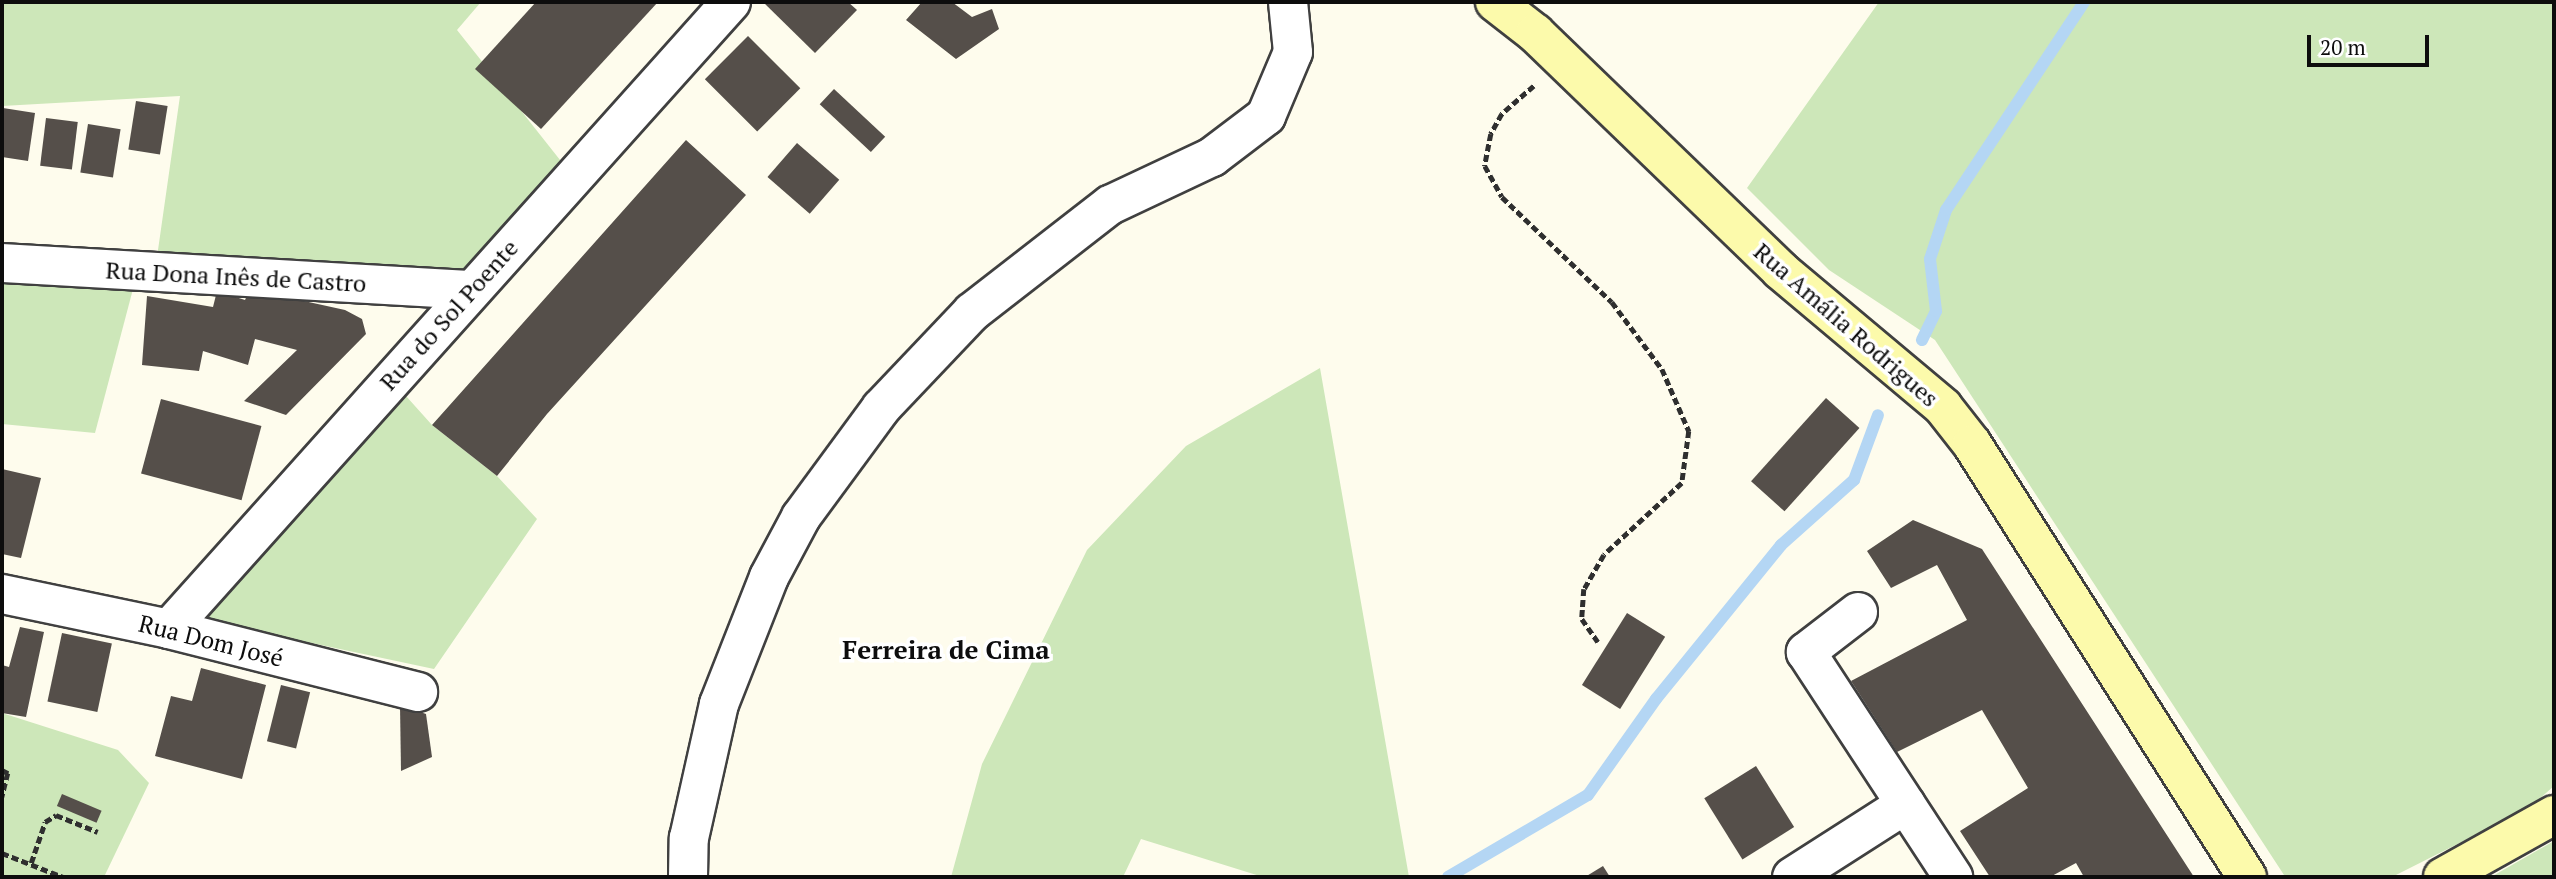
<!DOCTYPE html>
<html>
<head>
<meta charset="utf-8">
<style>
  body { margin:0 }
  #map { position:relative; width:2556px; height:879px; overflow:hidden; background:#fefced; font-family:"PT Serif",serif }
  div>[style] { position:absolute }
  .green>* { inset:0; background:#cde7b9 }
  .stream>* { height:12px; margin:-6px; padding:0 6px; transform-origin:6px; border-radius:6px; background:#b4d6f4 }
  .building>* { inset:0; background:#554f4a; transform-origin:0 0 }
  .path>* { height:4.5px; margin-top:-2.25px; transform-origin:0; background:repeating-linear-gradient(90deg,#2f2f2f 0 7px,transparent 0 10.5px) }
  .roads { filter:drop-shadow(2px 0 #404040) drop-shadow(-2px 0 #404040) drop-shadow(0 2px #404040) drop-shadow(0 -2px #404040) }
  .street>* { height:38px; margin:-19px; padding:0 19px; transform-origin:19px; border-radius:19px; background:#fff }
  .secondary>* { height:38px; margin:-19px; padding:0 19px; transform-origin:19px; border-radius:19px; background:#fcfaab }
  span { translate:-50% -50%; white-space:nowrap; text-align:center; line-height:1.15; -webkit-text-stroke:7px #fff; paint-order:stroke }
  .street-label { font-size:24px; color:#0d0d0d }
  .neighbourhood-label { font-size:26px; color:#0d0d0d; font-weight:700 }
  .frame { position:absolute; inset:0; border:4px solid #0d0d0d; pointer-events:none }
  .scale { position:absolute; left:2307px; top:35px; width:122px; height:32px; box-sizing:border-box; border:4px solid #0d0d0d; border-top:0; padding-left:9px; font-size:21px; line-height:24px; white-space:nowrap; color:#0d0d0d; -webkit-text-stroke:5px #fff; paint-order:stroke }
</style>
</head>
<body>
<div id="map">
  <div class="green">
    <i style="clip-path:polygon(2px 2px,481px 2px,457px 30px,564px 165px,465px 275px,157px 257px,180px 96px,2px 106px)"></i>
    <i style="clip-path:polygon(1879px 2px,2554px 2px,2554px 786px,2529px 808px,2392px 877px,2284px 875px,1935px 340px,1829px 270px,1747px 188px)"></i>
    <i style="clip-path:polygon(2px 282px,133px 289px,95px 433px,2px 424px)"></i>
    <i style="clip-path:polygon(1320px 368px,1409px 877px,1263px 877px,1141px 839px,1123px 877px,951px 877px,982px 764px,1087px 550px,1186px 446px)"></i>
    <i style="clip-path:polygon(406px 396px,432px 425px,497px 476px,537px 519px,434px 669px,213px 622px,208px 617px,210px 608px)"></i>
    <i style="clip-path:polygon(2px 713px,118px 750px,149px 783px,104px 877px,2px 877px)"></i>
    <i style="clip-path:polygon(2554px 841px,2554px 877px,2491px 877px)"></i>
  </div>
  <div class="stream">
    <i style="left:1922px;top:340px;width:32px;rotate:-64deg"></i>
    <i style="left:1936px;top:311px;width:52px;rotate:-96.6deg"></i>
    <i style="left:1930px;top:259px;width:52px;rotate:-71.9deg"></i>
    <i style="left:1946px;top:210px;width:250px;rotate:-56.4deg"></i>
    <i style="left:1448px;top:877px;width:162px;rotate:-30.4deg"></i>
    <i style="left:1588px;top:795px;width:118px;rotate:-54.7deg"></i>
    <i style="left:1656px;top:699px;width:198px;rotate:-50.9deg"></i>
    <i style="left:1781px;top:545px;width:98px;rotate:-41.7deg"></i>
    <i style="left:1854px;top:480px;width:69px;rotate:-69.7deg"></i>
  </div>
  <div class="building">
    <i style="clip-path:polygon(536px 2px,658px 2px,541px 129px,475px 69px)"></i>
    <i style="clip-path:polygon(763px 2px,848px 2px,857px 10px,815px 53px)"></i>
    <i style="clip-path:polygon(922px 2px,952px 2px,972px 17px,992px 9px,999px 29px,956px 59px,906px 20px)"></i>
    <i style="left:748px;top:36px;width:74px;height:61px;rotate:45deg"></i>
    <i style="left:834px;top:89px;width:70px;height:21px;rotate:43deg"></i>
    <i style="left:136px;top:101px;width:32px;height:49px;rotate:9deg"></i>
    <i style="clip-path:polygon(3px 108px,35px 113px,28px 161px,2px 157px)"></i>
    <i style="left:46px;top:118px;width:32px;height:48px;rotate:7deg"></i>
    <i style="left:88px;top:124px;width:33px;height:49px;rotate:9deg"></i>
    <i style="clip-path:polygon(686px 140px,746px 195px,547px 414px,497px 476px,432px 425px)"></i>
    <i style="left:797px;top:143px;width:56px;height:45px;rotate:41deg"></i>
    <i style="clip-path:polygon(250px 289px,345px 310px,362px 319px,366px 334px,286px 415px,244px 401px,297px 350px,255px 339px,248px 365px,203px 351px,199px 371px,142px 365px,147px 296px,213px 307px,217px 291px,245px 300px)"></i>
    <i style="left:1826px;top:398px;width:45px;height:112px;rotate:42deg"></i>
    <i style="left:161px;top:399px;width:104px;height:77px;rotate:15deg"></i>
    <i style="clip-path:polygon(2px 469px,41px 478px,21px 558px,2px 554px)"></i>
    <i style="clip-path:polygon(1913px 520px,1982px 549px,2194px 877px,2084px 877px,2076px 863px,2050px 877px,1990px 877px,1960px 831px,2028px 788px,1982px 710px,1897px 752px,1851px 681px,1967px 620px,1937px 565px,1891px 588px,1867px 551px)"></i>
    <i style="left:1627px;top:613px;width:45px;height:85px;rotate:32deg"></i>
    <i style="clip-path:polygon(20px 627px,44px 632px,26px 717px,2px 713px,2px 665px,9px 667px)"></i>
    <i style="left:62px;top:633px;width:51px;height:70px;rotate:12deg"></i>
    <i style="clip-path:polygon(201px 668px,266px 685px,242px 779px,155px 756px,171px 696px,192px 701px)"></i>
    <i style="left:281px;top:685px;width:30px;height:58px;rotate:14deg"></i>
    <i style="clip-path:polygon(400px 705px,426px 714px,432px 757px,401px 771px)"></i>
    <i style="left:1756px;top:766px;width:72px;height:61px;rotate:58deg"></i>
    <i style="left:62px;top:794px;width:43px;height:13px;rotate:23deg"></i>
    <i style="clip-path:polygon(1603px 866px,1610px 877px,1585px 877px)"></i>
  </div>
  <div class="path">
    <i style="left:1534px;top:86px;width:43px;rotate:138.8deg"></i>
    <i style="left:1502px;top:114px;width:23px;rotate:119deg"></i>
    <i style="left:1491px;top:134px;width:33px;rotate:101deg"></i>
    <i style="left:1485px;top:166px;width:35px;rotate:61deg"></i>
    <i style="left:1502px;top:197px;width:152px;rotate:43.7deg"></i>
    <i style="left:1612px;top:302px;width:84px;rotate:53.3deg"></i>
    <i style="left:1662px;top:369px;width:68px;rotate:66.5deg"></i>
    <i style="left:1689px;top:431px;width:52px;rotate:97.7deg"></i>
    <i style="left:1682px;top:483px;width:106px;rotate:137.3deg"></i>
    <i style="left:1604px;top:555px;width:39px;rotate:120deg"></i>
    <i style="left:1584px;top:589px;width:30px;rotate:94deg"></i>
    <i style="left:1582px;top:619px;width:28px;rotate:55deg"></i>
    <i style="left:2px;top:770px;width:7px;rotate:27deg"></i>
    <i style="left:8px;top:773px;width:25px;rotate:104deg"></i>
    <i style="left:2px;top:853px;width:66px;rotate:21.5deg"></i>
    <i style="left:31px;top:863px;width:43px;rotate:-71.1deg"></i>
    <i style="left:45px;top:822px;width:13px;rotate:-32deg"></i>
    <i style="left:56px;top:815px;width:45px;rotate:22deg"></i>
  </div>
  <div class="roads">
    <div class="street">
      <i style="left:2px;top:263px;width:470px;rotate:3.3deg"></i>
      <i style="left:2px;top:594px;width:171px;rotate:11.8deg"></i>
      <i style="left:169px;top:629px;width:257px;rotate:14.2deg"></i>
      <i style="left:1858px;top:612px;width:66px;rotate:142.4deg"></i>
      <i style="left:1806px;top:652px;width:269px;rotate:56.8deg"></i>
      <i style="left:169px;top:629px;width:842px;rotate:-48.13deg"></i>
      <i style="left:688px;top:877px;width:39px;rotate:-89deg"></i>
      <i style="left:689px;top:838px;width:137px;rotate:-77.4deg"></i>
      <i style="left:719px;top:704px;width:136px;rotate:-68.5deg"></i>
      <i style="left:769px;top:577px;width:68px;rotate:-61.9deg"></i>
      <i style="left:801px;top:517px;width:135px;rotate:-53.7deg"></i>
      <i style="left:881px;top:408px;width:132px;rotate:-46.5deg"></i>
      <i style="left:972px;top:312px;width:175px;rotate:-37.8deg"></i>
      <i style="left:1110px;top:205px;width:113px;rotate:-25.2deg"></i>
      <i style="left:1212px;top:157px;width:68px;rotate:-37.2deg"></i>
      <i style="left:1266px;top:116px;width:69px;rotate:-67.1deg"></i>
      <i style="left:1293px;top:52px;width:50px;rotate:-95.7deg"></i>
      <i style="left:1792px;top:877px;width:135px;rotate:-32.6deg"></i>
    </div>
    <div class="secondary">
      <i style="left:1495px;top:2px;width:51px;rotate:37.8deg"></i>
      <i style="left:1535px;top:33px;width:341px;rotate:44deg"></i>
      <i style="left:1780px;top:270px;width:213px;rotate:40deg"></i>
      <i style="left:1943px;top:407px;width:47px;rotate:51.9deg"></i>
      <i style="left:1972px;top:444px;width:513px;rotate:57.58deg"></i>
      <i style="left:2443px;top:877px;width:127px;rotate:-29.2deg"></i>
    </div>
  </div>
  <div class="street-label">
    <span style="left:236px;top:277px;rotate:3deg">Rua Dona Inês de Castro</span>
    <span style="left:449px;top:315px;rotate:-48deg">Rua do Sol Poente</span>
    <span style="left:1846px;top:325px;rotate:41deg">Rua Amália Rodrigues</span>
    <span style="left:211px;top:641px;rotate:14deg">Rua Dom José</span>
  </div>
  <div class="neighbourhood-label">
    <span style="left:946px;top:650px">Ferreira de Cima</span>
  </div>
  <div class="frame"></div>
  <div class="scale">20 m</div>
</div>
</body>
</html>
